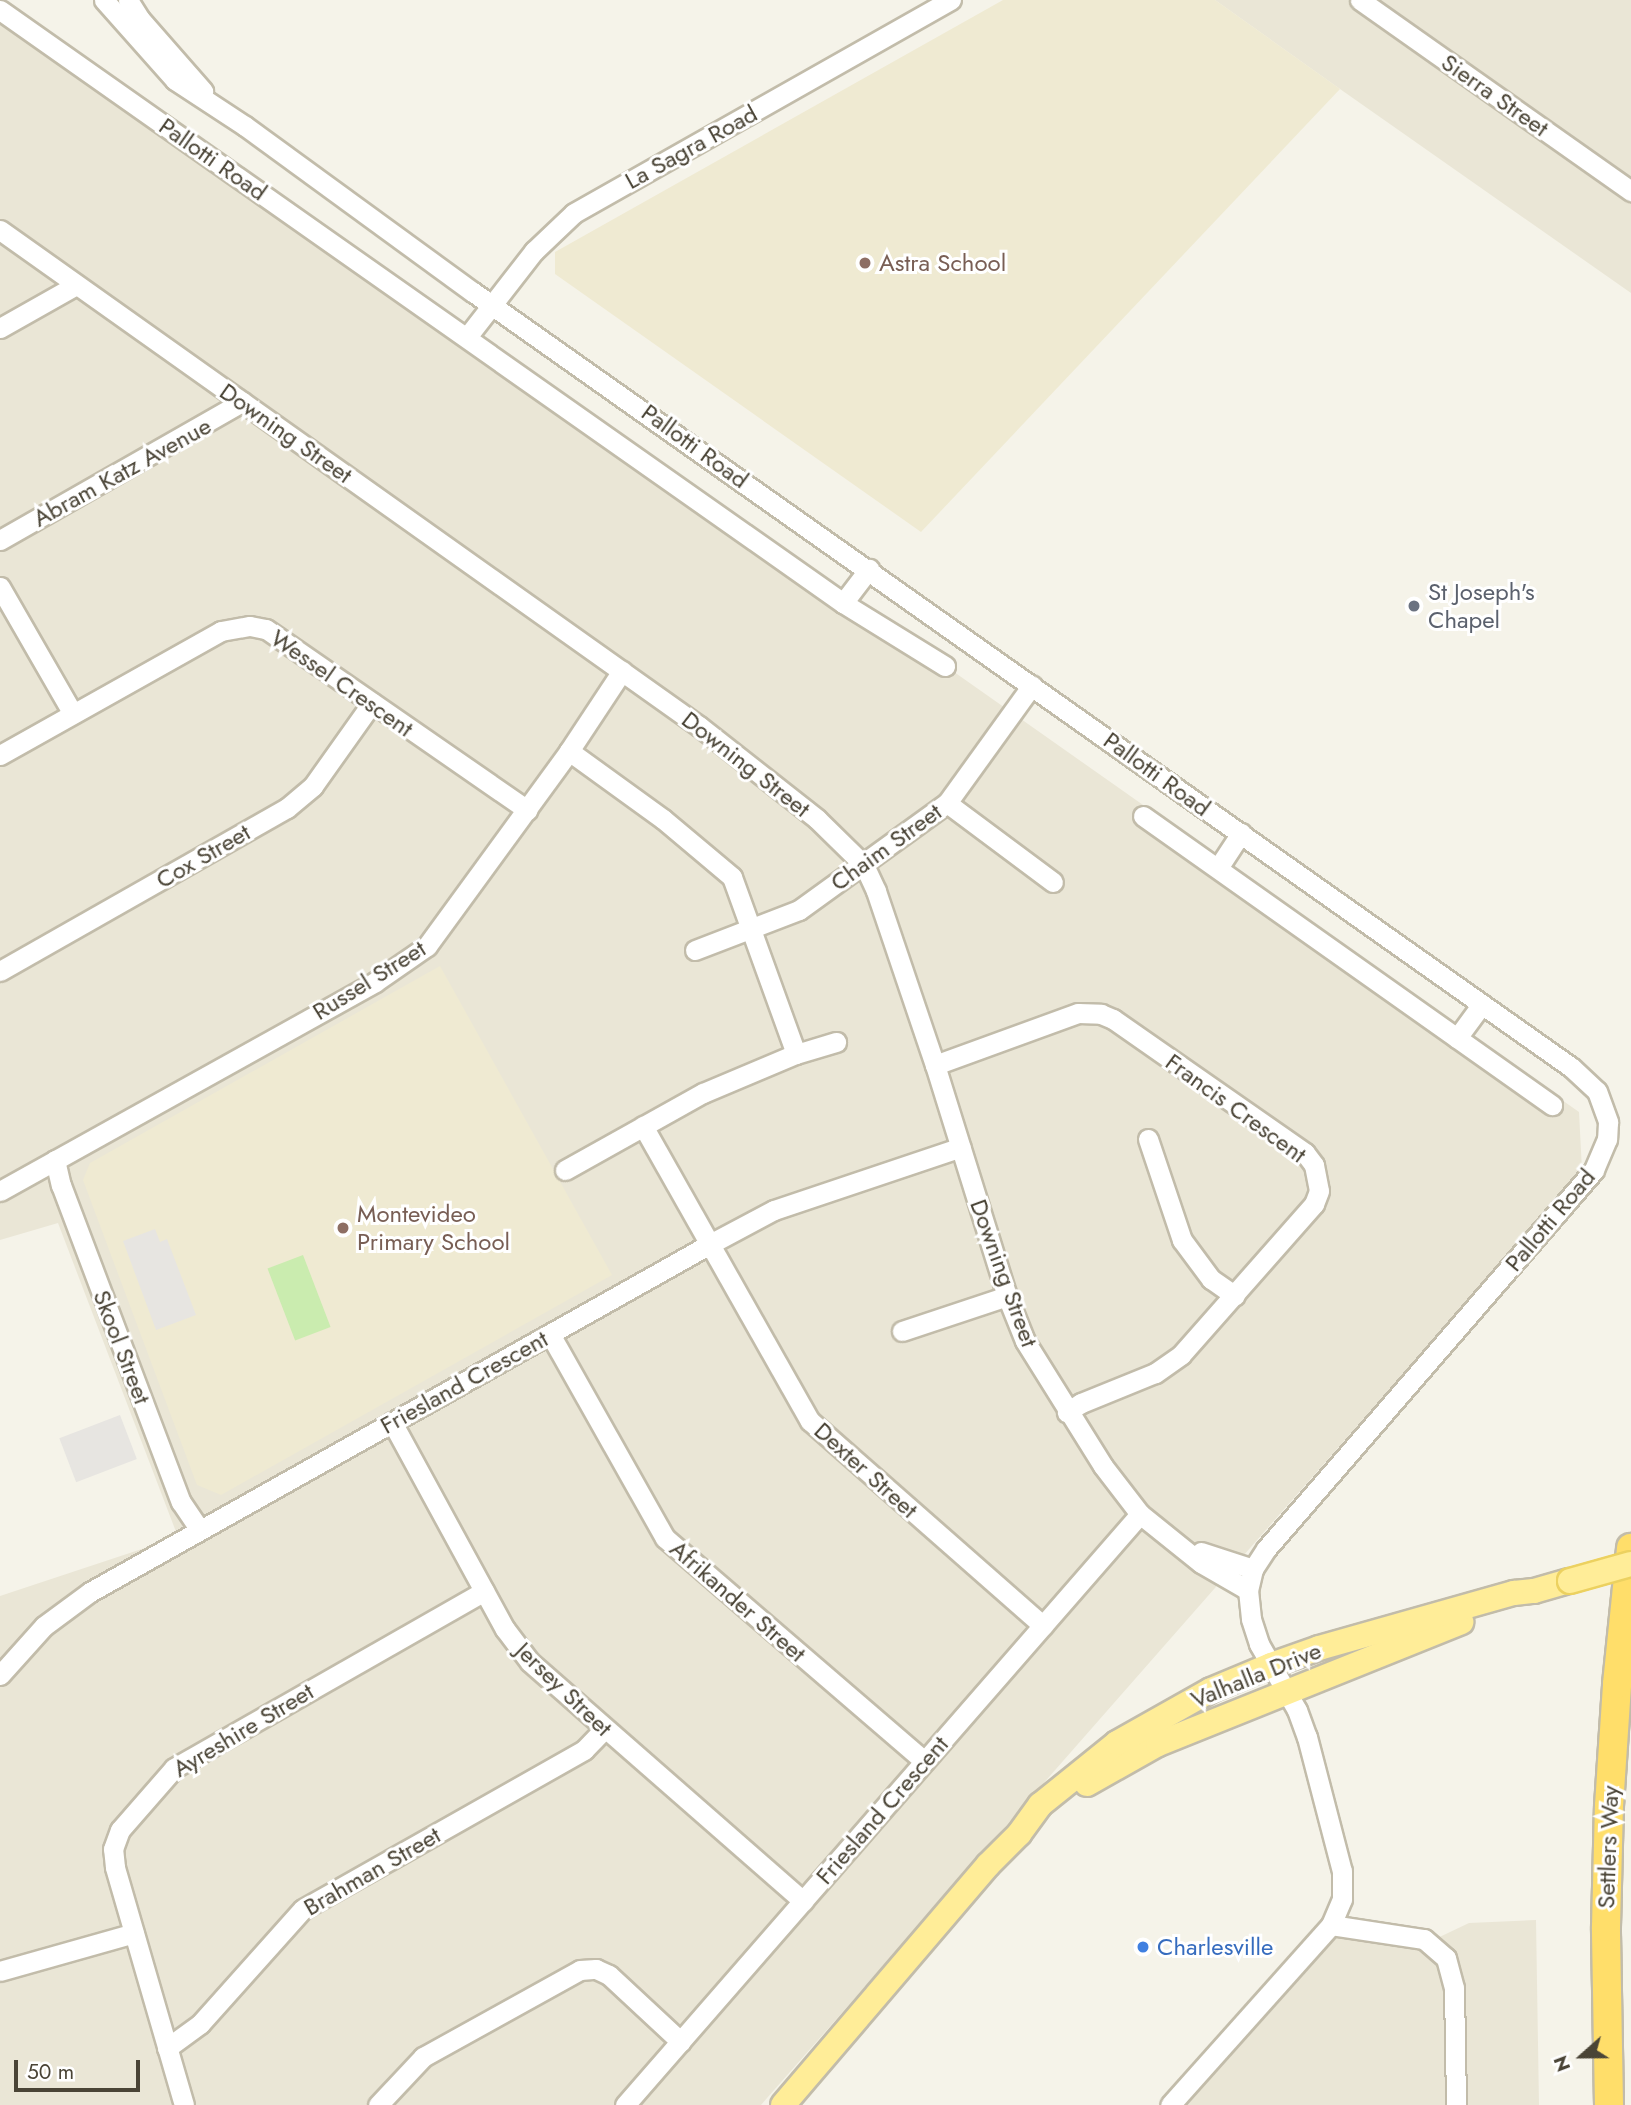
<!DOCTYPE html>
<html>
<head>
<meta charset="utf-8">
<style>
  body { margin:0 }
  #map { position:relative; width:1631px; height:2105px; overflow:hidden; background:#f5f3e9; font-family:Jost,sans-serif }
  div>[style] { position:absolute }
  .residential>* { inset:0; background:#eae6d6 }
  .education>* { inset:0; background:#efead2 }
  .green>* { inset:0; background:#caecaf; transform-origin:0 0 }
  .parking>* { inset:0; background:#e7e5e1; transform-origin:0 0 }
  .roads { filter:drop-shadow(2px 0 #c2bcaa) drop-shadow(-2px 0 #c2bcaa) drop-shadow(0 2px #c2bcaa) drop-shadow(0 -2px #c2bcaa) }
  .minor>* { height:19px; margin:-9.5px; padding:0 9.5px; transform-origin:9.5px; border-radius:9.5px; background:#fff }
  .major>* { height:24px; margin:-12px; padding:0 12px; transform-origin:12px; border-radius:12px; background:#ffed98 }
  .highway>* { height:28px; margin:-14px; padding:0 14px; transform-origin:14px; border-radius:14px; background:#ffde6a }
  .bridges { filter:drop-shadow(2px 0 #ecd160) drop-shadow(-2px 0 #ecd160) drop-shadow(0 2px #ecd160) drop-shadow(0 -2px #ecd160) }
  .major-bridge>* { height:24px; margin:-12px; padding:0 12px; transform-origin:12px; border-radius:12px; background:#ffed98 }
  .dots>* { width:19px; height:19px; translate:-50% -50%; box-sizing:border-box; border:4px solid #fff; border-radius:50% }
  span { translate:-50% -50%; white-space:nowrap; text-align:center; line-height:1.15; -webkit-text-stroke:6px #fff; paint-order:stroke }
  .street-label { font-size:24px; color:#4a4436 }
  .education-label { font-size:24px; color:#785e54 }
  .left { translate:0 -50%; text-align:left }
  .worship-label { font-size:24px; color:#5b616d }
  .shop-label { font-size:24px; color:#366cbe }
  .north { position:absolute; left:1547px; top:2021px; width:70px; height:70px; -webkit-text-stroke:5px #fff; paint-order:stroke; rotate:249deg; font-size:19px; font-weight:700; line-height:28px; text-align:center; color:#4a4436 }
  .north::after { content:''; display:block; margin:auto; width:24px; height:32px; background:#4a4436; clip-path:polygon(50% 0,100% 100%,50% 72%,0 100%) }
  .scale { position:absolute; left:14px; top:2060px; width:126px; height:32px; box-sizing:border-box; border:4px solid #4a4436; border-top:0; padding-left:9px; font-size:21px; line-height:24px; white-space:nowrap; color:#4a4436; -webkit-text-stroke:5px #fff; paint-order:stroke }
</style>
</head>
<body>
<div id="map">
  <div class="residential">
    <i style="clip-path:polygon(0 0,1579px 1112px,1582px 1170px,761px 2105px,0 2105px,0 1596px,178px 1537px,58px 1223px,0 1240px)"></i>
    <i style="clip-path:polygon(1215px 0,1631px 0,1631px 293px,1340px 89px)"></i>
    <i style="clip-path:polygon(1536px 1920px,1539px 2105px,1172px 2105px,1333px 1923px,1429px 1942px,1469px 1923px)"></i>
  </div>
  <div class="education">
    <i style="clip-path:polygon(1003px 0,1215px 0,1340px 89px,921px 532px,555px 274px,555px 252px)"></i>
    <i style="clip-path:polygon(440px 966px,612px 1275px,221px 1495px,197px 1485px,83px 1180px,90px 1163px)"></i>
  </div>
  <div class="green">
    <i style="left:303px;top:1255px;width:77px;height:38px;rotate:69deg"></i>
  </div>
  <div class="parking">
    <i style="clip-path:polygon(155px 1229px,160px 1242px,167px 1239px,196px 1315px,156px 1330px,123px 1241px)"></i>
    <i style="left:120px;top:1415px;width:47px;height:65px;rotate:69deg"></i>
  </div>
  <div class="roads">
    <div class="minor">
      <i style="left:104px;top:0;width:107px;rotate:48.4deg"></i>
      <i style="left:175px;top:80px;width:84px;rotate:33.3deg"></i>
      <i style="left:245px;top:126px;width:282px;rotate:36.1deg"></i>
      <i style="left:473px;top:292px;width:1344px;rotate:35.22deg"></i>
      <i style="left:1571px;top:1067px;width:35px;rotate:43deg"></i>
      <i style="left:1597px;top:1091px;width:33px;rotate:70deg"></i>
      <i style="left:1608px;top:1122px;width:17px;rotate:93deg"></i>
      <i style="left:1607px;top:1139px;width:34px;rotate:113deg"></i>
      <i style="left:1594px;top:1170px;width:501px;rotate:130.87deg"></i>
      <i style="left:1266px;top:1549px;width:24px;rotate:123deg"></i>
      <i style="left:1253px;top:1569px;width:22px;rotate:103deg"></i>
      <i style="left:1248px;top:1590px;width:29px;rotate:84deg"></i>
      <i style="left:1251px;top:1619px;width:26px;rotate:72deg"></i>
      <i style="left:1259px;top:1644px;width:76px;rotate:60.1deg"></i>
      <i style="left:1297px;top:1710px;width:29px;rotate:70deg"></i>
      <i style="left:1307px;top:1737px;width:138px;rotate:75.4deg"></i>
      <i style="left:1342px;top:1871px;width:28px;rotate:90deg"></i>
      <i style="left:1342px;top:1899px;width:28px;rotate:113deg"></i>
      <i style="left:1331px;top:1925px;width:241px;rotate:131.8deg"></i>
      <i style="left:128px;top:0;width:22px;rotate:58deg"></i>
      <i style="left:140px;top:19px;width:96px;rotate:48.8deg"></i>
      <i style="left:1360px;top:0;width:332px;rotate:35.2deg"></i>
      <i style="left:0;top:10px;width:1031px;rotate:35.12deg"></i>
      <i style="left:843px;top:603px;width:120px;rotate:31.7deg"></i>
      <i style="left:0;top:230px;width:857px;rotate:35.36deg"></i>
      <i style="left:699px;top:726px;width:150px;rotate:38.2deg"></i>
      <i style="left:817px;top:819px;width:66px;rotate:44.4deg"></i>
      <i style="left:864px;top:865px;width:29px;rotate:65deg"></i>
      <i style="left:876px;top:891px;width:184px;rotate:71.3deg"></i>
      <i style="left:935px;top:1065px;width:242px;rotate:72.7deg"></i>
      <i style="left:1007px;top:1296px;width:48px;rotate:68.2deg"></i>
      <i style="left:1025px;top:1341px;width:147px;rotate:58deg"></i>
      <i style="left:1103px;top:1466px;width:61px;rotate:52.4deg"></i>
      <i style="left:1140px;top:1514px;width:78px;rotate:38.8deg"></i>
      <i style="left:1201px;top:1563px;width:54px;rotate:29.9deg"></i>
      <i style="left:0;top:328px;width:87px;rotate:-29.5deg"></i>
      <i style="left:467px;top:337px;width:109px;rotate:-52.1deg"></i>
      <i style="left:534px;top:251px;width:55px;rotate:-43.5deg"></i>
      <i style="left:574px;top:213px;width:433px;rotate:-29.5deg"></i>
      <i style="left:0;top:540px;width:279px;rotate:-29.7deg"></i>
      <i style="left:0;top:587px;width:146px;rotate:60.1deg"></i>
      <i style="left:843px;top:603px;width:43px;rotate:-52.6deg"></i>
      <i style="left:569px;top:751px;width:116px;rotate:35.9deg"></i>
      <i style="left:663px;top:819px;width:90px;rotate:40deg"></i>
      <i style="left:732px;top:877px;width:188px;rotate:70.1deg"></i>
      <i style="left:0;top:755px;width:253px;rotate:-29.3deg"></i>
      <i style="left:221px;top:631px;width:29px;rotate:-10deg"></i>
      <i style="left:250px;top:626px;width:16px;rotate:11deg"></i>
      <i style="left:266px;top:629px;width:318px;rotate:34.7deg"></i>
      <i style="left:947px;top:803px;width:132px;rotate:36.7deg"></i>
      <i style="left:1143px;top:816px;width:501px;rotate:35.25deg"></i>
      <i style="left:1218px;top:868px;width:42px;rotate:-56.7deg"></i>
      <i style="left:695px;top:950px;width:111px;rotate:-21deg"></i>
      <i style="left:799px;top:910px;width:183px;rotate:-35.9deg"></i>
      <i style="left:947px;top:803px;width:145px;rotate:-54.2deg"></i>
      <i style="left:0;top:971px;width:330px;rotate:-29.6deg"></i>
      <i style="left:287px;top:808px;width:34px;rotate:-40deg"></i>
      <i style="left:313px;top:786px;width:102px;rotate:-54.6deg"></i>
      <i style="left:1457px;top:1038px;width:42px;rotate:-53.7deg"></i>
      <i style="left:935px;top:1065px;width:152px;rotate:-20deg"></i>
      <i style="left:1078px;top:1013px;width:23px;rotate:2deg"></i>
      <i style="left:1101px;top:1014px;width:13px;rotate:23deg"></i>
      <i style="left:1113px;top:1019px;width:234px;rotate:34.9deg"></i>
      <i style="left:1305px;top:1153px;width:15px;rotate:53deg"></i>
      <i style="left:1314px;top:1165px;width:26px;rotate:79deg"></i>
      <i style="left:1319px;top:1191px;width:14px;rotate:111deg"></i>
      <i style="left:1314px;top:1204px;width:201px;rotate:131.4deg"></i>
      <i style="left:1181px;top:1355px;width:32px;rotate:145deg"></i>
      <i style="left:1155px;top:1373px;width:80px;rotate:157.9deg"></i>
      <i style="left:1081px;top:1403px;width:17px;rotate:147deg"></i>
      <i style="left:643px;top:1126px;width:339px;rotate:60.5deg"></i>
      <i style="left:810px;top:1421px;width:310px;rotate:41.3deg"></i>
      <i style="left:1148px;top:1139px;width:107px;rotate:71.4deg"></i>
      <i style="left:1182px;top:1240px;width:49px;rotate:53.4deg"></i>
      <i style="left:1211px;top:1279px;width:29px;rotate:35deg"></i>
      <i style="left:55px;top:1160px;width:26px;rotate:77deg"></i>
      <i style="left:61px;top:1185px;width:339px;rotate:69.3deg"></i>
      <i style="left:181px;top:1502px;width:32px;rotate:56deg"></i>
      <i style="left:565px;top:1170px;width:158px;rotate:-29.2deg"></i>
      <i style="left:703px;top:1093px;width:101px;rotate:-22.8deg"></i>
      <i style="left:796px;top:1054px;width:42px;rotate:-16.7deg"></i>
      <i style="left:0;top:1191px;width:429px;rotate:-29.1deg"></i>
      <i style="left:375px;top:982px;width:63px;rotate:-34.7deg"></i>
      <i style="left:427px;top:946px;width:241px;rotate:-53.9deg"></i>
      <i style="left:569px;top:751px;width:96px;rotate:-56.5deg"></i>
      <i style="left:902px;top:1331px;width:111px;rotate:-18.4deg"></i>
      <i style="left:550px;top:1334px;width:234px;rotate:60.6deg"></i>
      <i style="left:665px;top:1538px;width:342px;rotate:40.7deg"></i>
      <i style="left:392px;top:1422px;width:236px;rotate:61.4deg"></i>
      <i style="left:505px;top:1629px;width:41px;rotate:52.9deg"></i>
      <i style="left:530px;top:1662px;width:363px;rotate:41.2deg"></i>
      <i style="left:1201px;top:1552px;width:55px;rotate:18.1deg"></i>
      <i style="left:0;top:1675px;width:66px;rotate:-48.1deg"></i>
      <i style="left:44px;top:1626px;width:57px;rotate:-36.5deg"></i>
      <i style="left:90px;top:1592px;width:711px;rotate:-29.31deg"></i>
      <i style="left:710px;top:1244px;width:72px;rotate:-28deg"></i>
      <i style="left:774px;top:1210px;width:197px;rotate:-18.6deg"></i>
      <i style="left:1331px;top:1925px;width:94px;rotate:8.6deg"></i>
      <i style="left:1424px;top:1939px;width:29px;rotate:41deg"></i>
      <i style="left:1446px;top:1958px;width:31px;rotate:75deg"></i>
      <i style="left:1454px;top:1988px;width:117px;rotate:89deg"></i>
      <i style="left:0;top:1971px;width:139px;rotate:-15.8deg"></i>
      <i style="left:167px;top:2048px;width:41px;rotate:-36deg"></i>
      <i style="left:200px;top:2024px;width:154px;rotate:-48.2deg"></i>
      <i style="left:303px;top:1909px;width:323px;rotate:-29.5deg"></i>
      <i style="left:584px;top:1750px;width:29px;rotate:-46deg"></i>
      <i style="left:184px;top:2105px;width:248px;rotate:-106.2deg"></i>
      <i style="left:115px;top:1867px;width:18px;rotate:-96deg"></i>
      <i style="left:113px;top:1849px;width:20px;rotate:-70deg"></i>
      <i style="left:120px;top:1830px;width:82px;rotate:-48.9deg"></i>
      <i style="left:174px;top:1768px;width:357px;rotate:-29.7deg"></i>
      <i style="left:378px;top:2105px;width:66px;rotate:-46.8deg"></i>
      <i style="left:423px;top:2057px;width:179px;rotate:-29deg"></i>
      <i style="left:580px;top:1970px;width:16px;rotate:-4deg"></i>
      <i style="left:596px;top:1969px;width:14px;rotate:25deg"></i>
      <i style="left:609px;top:1975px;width:98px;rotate:42.9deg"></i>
      <i style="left:625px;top:2105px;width:784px;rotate:-48.93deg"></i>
    </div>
    <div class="major">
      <i style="left:1087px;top:1784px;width:81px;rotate:-29.4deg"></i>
      <i style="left:1158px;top:1744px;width:327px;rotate:-21.9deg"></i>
      <i style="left:783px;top:2105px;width:316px;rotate:-49.5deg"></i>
      <i style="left:988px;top:1865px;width:44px;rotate:-45deg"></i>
      <i style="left:1019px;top:1834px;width:36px;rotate:-54deg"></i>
      <i style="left:1040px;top:1805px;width:99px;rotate:-38.8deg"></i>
      <i style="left:1117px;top:1743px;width:108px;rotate:-29.4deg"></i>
      <i style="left:1211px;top:1690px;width:65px;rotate:-22.6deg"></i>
      <i style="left:1271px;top:1665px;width:51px;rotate:-19.5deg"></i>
      <i style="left:1319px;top:1648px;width:203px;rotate:-15.8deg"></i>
      <i style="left:1514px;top:1593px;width:20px;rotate:-6deg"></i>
      <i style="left:1534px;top:1591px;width:37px;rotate:-16deg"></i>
    </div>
    <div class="highway">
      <i style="left:1609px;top:2105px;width:178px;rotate:-91deg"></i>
      <i style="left:1606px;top:1927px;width:121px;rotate:-88.6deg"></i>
      <i style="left:1609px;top:1806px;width:122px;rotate:-86.2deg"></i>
      <i style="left:1617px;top:1684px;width:137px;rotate:-84.1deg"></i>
    </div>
  </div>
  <div class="bridges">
    <div class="major-bridge">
      <i style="left:1570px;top:1581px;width:63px;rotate:-15.6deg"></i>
    </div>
  </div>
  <div class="dots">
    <i style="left:865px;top:263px;background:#8d6e63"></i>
    <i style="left:1414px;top:606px;background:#6b7280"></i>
    <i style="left:343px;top:1228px;background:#8d6e63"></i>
    <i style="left:1143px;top:1947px;background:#3f7fe0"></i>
  </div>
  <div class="street-label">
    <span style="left:1495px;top:95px;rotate:35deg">Sierra Street</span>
    <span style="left:691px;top:147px;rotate:-29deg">La Sagra Road</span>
    <span style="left:213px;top:159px;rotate:35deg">Pallotti Road</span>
    <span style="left:286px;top:433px;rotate:35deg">Downing Street</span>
    <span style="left:695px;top:446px;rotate:36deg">Pallotti Road</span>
    <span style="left:122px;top:472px;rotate:-29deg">Abram Katz Avenue</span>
    <span style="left:342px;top:683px;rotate:35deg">Wessel Crescent</span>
    <span style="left:746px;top:764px;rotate:38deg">Downing Street</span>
    <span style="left:1157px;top:774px;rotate:36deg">Pallotti Road</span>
    <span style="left:886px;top:847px;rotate:-36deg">Chaim Street</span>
    <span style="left:203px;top:856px;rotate:-30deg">Cox Street</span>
    <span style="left:369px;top:980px;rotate:-32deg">Russel Street</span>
    <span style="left:1236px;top:1108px;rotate:36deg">Francis Crescent</span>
    <span style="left:1550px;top:1220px;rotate:-50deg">Pallotti Road</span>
    <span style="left:1004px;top:1273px;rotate:70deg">Downing Street</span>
    <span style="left:122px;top:1347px;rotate:69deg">Skool Street</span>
    <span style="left:464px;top:1382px;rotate:-29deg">Friesland Crescent</span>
    <span style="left:866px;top:1470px;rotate:42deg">Dexter Street</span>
    <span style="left:738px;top:1601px;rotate:41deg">Afrikander Street</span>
    <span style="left:1256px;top:1675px;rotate:-22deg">Valhalla Drive</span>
    <span style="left:564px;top:1689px;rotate:44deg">Jersey Street</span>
    <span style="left:243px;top:1730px;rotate:-31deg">Ayreshire Street</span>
    <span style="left:882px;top:1810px;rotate:-49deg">Friesland Crescent</span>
    <span style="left:1608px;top:1847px;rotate:-88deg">Settlers Way</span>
    <span style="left:372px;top:1871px;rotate:-30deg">Brahman Street</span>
  </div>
  <div class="education-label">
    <span class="left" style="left:879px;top:263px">Astra School</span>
    <span class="left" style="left:357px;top:1228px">Montevideo<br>Primary School</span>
  </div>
  <div class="worship-label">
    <span class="left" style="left:1428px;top:606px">St Joseph's<br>Chapel</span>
  </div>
  <div class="shop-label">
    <span class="left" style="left:1157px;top:1947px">Charlesville</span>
  </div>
  <div class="north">N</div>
  <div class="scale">50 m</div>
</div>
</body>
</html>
